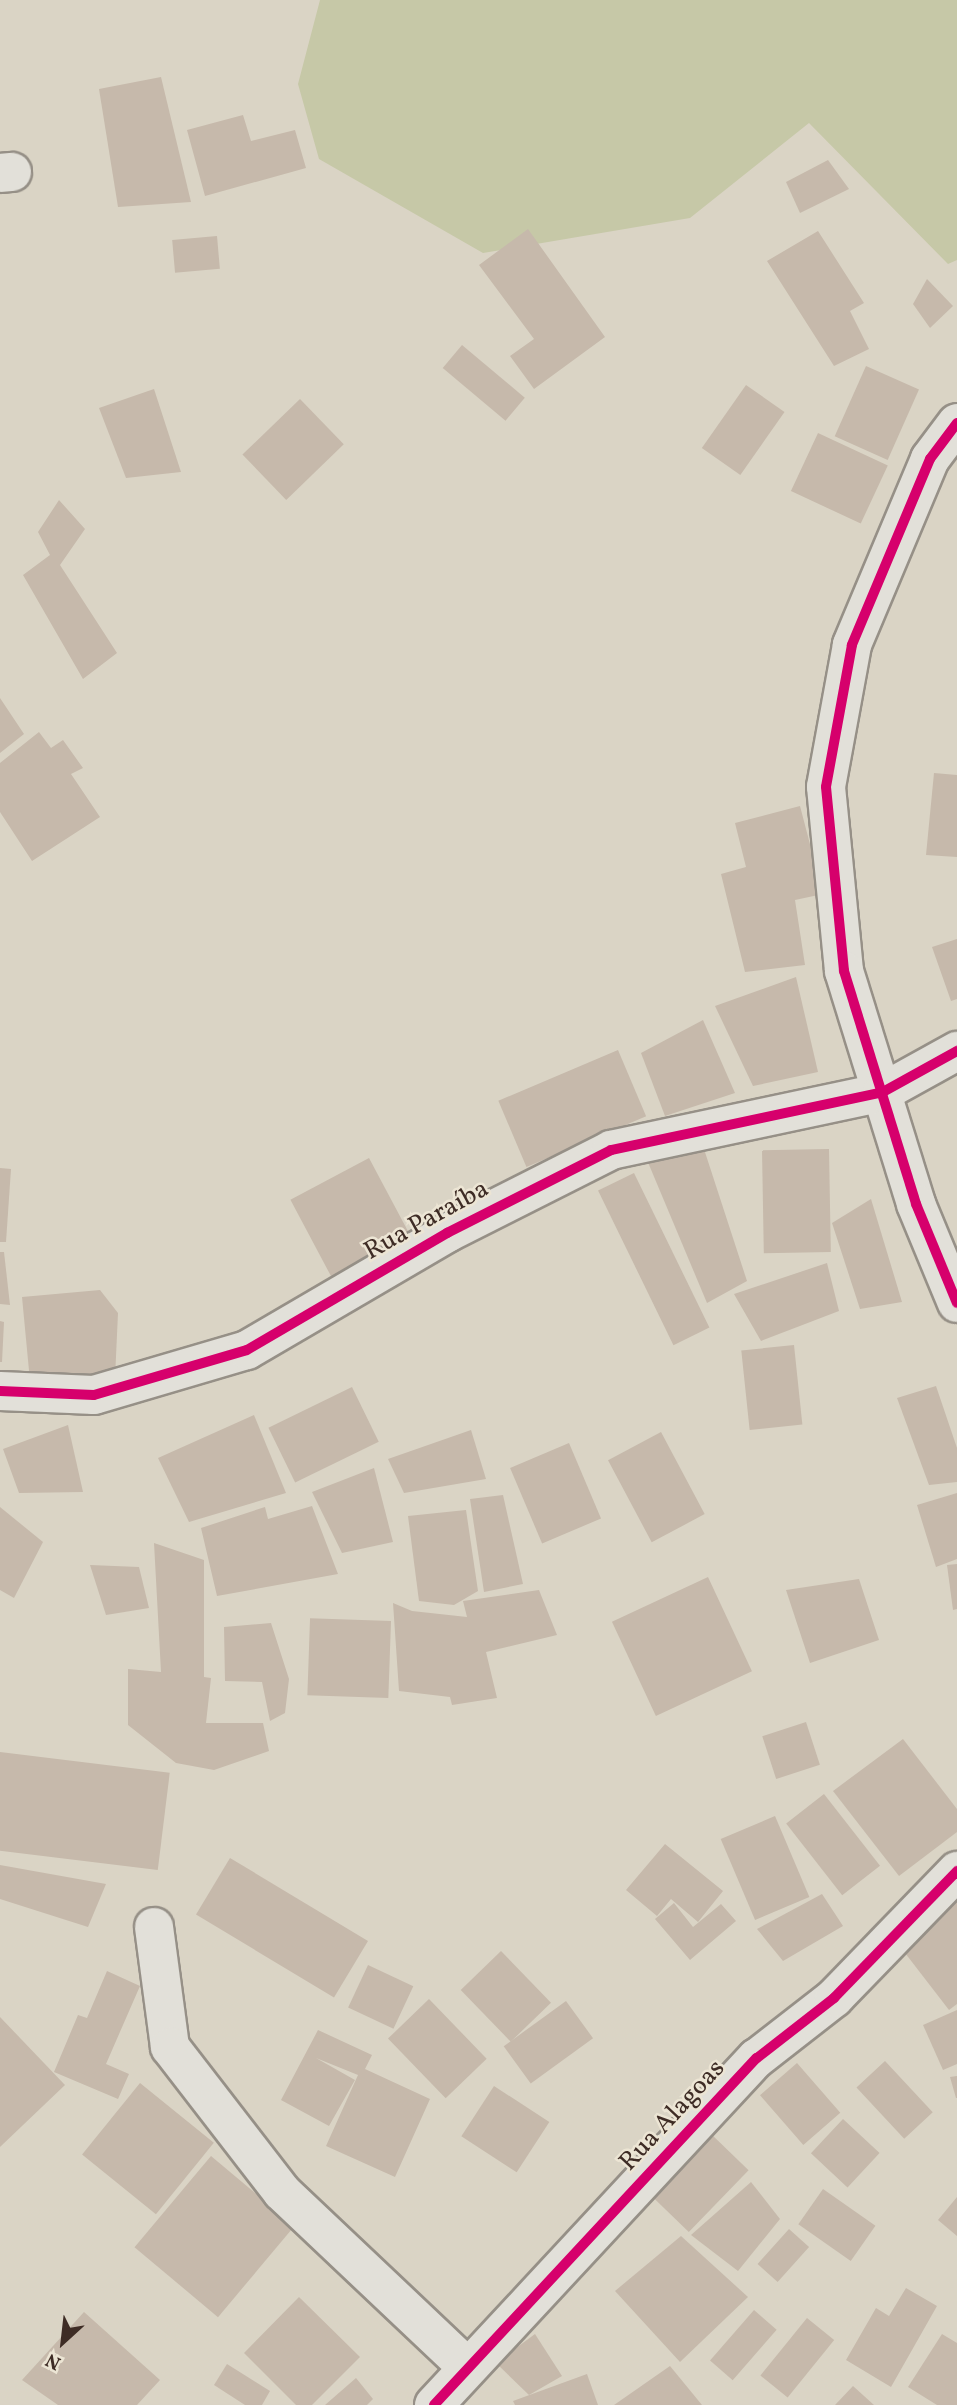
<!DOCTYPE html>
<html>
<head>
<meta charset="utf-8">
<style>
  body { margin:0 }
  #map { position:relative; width:957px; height:2405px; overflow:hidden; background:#dad4c5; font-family:Vollkorn,serif }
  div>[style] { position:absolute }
  .green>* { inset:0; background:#c6c8a7 }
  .building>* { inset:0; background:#c6b9ab; transform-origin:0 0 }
  .roads { filter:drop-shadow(2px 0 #969087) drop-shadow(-2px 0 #969087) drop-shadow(0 2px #969087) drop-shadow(0 -2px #969087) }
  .minor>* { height:38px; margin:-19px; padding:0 19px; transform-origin:19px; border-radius:19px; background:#e2e0d9 }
  .cycleway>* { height:10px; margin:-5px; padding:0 5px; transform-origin:5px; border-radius:5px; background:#d6006c }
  span { translate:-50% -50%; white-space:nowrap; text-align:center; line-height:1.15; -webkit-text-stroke:5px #ece5d4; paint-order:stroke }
  .street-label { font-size:26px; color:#3e2c25 }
  .north { position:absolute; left:28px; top:2307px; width:70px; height:70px; -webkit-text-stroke:5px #ece5d4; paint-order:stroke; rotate:207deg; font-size:19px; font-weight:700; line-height:28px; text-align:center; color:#3e2c25 }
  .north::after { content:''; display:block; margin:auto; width:24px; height:32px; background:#3e2c25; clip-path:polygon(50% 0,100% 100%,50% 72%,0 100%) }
</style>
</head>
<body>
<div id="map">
  <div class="green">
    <i style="clip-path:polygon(320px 0,957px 0,957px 260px,948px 264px,809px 123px,690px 218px,483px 253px,319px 159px,298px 84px)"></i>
  </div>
  <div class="building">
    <i style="clip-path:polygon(161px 77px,191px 202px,118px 207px,99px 89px)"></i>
    <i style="clip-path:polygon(243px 115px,251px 141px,295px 130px,306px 168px,205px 196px,187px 130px)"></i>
    <i style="clip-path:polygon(828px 160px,849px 189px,800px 213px,786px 182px)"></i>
    <i style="clip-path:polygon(528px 229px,605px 337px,534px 389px,510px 356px,534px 339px,479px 265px)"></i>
    <i style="clip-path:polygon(818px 231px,864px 303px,850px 311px,869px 349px,834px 366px,767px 261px)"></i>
    <i style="left:217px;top:236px;width:33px;height:45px;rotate:85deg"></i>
    <i style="clip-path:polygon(927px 279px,953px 306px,930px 328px,913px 304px)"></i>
    <i style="left:462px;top:345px;width:82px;height:30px;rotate:40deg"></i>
    <i style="left:866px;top:366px;width:58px;height:77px;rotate:24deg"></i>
    <i style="left:746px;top:385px;width:47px;height:77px;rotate:35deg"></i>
    <i style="clip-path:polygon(154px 389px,181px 472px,126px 478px,99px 408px)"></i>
    <i style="left:300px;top:399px;width:63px;height:80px;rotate:46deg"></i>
    <i style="left:818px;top:433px;width:77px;height:64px;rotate:25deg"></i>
    <i style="clip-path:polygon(59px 500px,85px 529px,60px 565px,117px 653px,83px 679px,23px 575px,50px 555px,38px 532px)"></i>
    <i style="clip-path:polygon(0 698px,24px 734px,0 753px)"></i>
    <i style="clip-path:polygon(39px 732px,51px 748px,63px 740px,83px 768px,71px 774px,100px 817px,32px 861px,0 812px,0 763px)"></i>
    <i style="clip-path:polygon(934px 773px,957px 775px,957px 857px,926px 855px)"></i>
    <i style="clip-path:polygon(800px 806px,823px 894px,795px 900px,805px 965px,745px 972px,721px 874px,746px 867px,735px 823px)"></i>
    <i style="clip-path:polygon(957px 939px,957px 999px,951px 1001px,932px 947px)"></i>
    <i style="clip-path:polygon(796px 977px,818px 1072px,753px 1086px,715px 1006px)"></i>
    <i style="clip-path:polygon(703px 1020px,735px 1093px,665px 1116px,641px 1053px)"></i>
    <i style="left:618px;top:1050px;width:72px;height:130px;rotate:67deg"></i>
    <i style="clip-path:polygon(703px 1146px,747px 1281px,707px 1303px,647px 1160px)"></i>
    <i style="left:829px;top:1149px;width:103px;height:67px;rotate:89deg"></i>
    <i style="left:369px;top:1158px;width:89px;height:89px;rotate:62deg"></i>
    <i style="clip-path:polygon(0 1168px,11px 1169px,6px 1242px,0 1242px)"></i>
    <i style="left:634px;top:1173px;width:172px;height:40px;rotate:64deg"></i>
    <i style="clip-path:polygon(871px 1199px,902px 1302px,860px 1309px,832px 1223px)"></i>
    <i style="clip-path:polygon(0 1252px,4px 1252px,10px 1305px,0 1304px)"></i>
    <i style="clip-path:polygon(827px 1263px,839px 1311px,761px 1341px,734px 1294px)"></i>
    <i style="clip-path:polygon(100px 1290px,118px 1313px,115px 1378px,30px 1381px,22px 1297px)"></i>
    <i style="clip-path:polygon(0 1321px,4px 1322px,2px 1362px,0 1362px)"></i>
    <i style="left:794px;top:1345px;width:80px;height:53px;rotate:84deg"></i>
    <i style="clip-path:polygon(936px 1386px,957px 1448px,957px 1482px,929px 1485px,897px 1398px)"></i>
    <i style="left:352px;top:1387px;width:61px;height:93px;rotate:64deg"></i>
    <i style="clip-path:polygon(254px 1415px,286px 1493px,189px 1522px,158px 1458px)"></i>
    <i style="clip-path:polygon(68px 1425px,83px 1492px,19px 1493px,3px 1449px)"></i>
    <i style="clip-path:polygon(471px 1430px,486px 1479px,404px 1493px,388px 1459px)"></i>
    <i style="left:661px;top:1432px;width:93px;height:60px;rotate:62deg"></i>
    <i style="left:569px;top:1443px;width:82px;height:64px;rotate:67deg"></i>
    <i style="clip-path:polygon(374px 1468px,393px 1542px,342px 1553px,312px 1492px)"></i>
    <i style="clip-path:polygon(957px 1493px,957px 1559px,936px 1567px,917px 1505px)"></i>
    <i style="clip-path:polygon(503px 1495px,523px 1584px,484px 1592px,470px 1499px)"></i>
    <i style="clip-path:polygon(312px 1506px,338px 1574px,217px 1596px,201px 1528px,265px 1507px,268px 1519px)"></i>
    <i style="clip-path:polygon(0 1507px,43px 1542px,14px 1598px,0 1590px)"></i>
    <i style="clip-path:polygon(466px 1510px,478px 1591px,454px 1605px,419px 1601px,408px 1516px)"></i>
    <i style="clip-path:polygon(154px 1543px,204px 1560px,204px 1677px,211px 1678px,206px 1723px,263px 1723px,269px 1751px,214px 1770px,176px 1763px,128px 1725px,128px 1669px,161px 1672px)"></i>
    <i style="clip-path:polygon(957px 1564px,957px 1609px,953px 1610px,947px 1565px)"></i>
    <i style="clip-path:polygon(90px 1565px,139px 1567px,149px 1608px,106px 1615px)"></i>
    <i style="left:708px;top:1577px;width:104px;height:106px;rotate:65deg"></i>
    <i style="clip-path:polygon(859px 1579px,879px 1640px,810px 1663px,786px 1590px)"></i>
    <i style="clip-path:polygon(539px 1590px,557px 1635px,486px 1652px,497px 1698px,452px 1705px,450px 1697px,399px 1691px,393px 1603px,412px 1611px,467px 1617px,463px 1601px)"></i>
    <i style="left:391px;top:1621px;width:77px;height:81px;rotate:92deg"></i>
    <i style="clip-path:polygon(271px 1623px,289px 1679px,285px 1713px,270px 1721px,262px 1682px,225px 1681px,224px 1627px)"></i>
    <i style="left:806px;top:1722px;width:45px;height:46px;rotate:72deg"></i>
    <i style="clip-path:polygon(903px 1739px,957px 1809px,957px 1832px,899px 1876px,833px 1791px)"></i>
    <i style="left:0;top:1752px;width:171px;height:98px;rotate:7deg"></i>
    <i style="left:824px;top:1794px;width:91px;height:48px;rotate:52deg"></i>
    <i style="left:775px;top:1816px;width:88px;height:59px;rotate:67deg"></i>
    <i style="clip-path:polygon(665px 1844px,723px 1891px,698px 1922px,671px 1899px,657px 1916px,626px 1890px)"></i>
    <i style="left:230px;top:1858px;width:161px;height:66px;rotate:31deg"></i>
    <i style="clip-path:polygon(0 1865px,106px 1884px,88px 1927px,0 1899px)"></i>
    <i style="clip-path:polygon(957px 1893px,957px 2004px,949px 2010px,895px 1940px)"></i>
    <i style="clip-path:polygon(822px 1894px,843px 1926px,783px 1961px,757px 1929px)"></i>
    <i style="clip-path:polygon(674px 1903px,693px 1927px,721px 1904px,736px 1921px,690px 1960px,655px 1919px)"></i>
    <i style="left:501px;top:1951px;width:72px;height:56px;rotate:46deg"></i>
    <i style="left:368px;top:1965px;width:50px;height:47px;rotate:25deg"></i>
    <i style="clip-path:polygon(107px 1971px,140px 1986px,106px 2064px,129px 2074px,118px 2099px,54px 2072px,78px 2015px,87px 2018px)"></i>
    <i style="left:429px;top:1999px;width:83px;height:57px;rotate:46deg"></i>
    <i style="left:566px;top:2001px;width:46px;height:77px;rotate:54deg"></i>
    <i style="clip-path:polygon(957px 2010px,957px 2064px,943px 2070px,923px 2025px)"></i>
    <i style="clip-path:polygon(0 2017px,65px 2085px,0 2147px)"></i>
    <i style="clip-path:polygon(318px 2030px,372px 2055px,365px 2069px,430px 2099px,395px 2177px,326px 2146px,358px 2075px,316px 2058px,355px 2080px,329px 2126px,281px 2100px)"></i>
    <i style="left:885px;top:2061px;width:70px;height:39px;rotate:47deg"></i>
    <i style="left:797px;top:2063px;width:66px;height:49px;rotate:49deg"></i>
    <i style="clip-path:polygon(957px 2076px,957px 2098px,956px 2098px,950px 2077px)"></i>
    <i style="left:140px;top:2083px;width:95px;height:92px;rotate:39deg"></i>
    <i style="left:494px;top:2086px;width:66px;height:60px;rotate:33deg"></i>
    <i style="left:843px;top:2119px;width:50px;height:47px;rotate:43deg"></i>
    <i style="left:709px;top:2132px;width:55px;height:86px;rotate:44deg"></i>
    <i style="left:211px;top:2156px;width:109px;height:119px;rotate:40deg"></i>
    <i style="clip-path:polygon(751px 2182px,780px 2219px,738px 2271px,691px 2235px)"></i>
    <i style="left:823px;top:2189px;width:64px;height:43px;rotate:35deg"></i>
    <i style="clip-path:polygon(957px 2197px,957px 2236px,938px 2220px)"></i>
    <i style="left:789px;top:2229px;width:27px;height:47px;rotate:42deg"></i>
    <i style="clip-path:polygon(681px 2236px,748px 2297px,680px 2362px,615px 2291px)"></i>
    <i style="clip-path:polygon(906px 2288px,937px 2306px,891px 2387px,846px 2360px,876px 2308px,889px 2316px)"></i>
    <i style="clip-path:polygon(299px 2297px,360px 2357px,312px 2405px,296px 2405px,244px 2353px)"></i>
    <i style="left:754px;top:2310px;width:30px;height:67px;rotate:41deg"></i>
    <i style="clip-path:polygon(84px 2312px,160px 2380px,137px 2405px,58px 2405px,22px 2380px)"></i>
    <i style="left:807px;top:2318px;width:35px;height:74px;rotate:39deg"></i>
    <i style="clip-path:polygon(535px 2334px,562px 2376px,529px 2395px,496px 2363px)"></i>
    <i style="clip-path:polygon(942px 2334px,957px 2343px,957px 2405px,937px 2405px,908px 2387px)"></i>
    <i style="clip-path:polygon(227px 2364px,270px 2391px,262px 2405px,245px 2405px,214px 2385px)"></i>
    <i style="clip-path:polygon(670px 2366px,702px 2405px,614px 2405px)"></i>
    <i style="clip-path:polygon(587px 2374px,598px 2405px,515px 2405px,513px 2401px)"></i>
    <i style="clip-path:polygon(356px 2378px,373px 2399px,367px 2405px,325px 2405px)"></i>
    <i style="clip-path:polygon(853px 2386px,874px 2405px,835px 2405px)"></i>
  </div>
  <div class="roads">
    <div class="minor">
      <i style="left:0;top:173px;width:12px;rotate:-5deg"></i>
      <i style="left:957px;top:423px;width:45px;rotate:126.9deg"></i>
      <i style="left:930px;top:459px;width:202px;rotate:112.8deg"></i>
      <i style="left:852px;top:645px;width:144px;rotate:100.4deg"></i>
      <i style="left:826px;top:787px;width:185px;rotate:84.4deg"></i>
      <i style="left:844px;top:971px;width:244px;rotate:72.8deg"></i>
      <i style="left:916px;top:1204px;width:107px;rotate:67.5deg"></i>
      <i style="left:0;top:1391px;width:94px;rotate:2.4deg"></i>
      <i style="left:94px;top:1395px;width:159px;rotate:-16.4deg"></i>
      <i style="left:247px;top:1350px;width:232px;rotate:-30.3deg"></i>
      <i style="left:447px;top:1233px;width:184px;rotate:-26.8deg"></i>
      <i style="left:611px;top:1150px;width:278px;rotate:-12deg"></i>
      <i style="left:883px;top:1092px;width:85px;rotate:-29deg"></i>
      <i style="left:154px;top:1927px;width:121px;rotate:82.4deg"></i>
      <i style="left:170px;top:2047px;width:183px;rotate:52.3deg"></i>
      <i style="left:282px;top:2192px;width:255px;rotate:43.4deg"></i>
      <i style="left:434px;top:2405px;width:474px;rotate:-47.1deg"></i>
      <i style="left:757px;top:2058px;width:98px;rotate:-37.9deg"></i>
      <i style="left:834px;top:1998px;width:177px;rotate:-45.9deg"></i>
    </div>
  </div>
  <div class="cycleway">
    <i style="left:957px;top:423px;width:45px;rotate:126.9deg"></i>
    <i style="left:930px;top:459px;width:202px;rotate:112.8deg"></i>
    <i style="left:852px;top:645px;width:144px;rotate:100.4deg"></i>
    <i style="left:826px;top:787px;width:185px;rotate:84.4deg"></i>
    <i style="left:844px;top:971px;width:244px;rotate:72.8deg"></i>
    <i style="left:916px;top:1204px;width:107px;rotate:67.5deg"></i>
    <i style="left:0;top:1391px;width:94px;rotate:2.4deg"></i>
    <i style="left:94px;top:1395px;width:159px;rotate:-16.4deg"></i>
    <i style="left:247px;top:1350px;width:232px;rotate:-30.3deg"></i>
    <i style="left:447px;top:1233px;width:184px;rotate:-26.8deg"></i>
    <i style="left:611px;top:1150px;width:278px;rotate:-12deg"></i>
    <i style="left:883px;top:1092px;width:85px;rotate:-29deg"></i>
    <i style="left:434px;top:2405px;width:474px;rotate:-47.1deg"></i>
    <i style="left:757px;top:2058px;width:98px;rotate:-37.9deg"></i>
    <i style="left:834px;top:1998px;width:177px;rotate:-45.9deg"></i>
  </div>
  <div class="street-label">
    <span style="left:427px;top:1221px;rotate:-29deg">Rua Paraíba</span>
    <span style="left:673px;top:2116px;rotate:-47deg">Rua Alagoas</span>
  </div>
  <div class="north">N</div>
</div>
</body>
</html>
